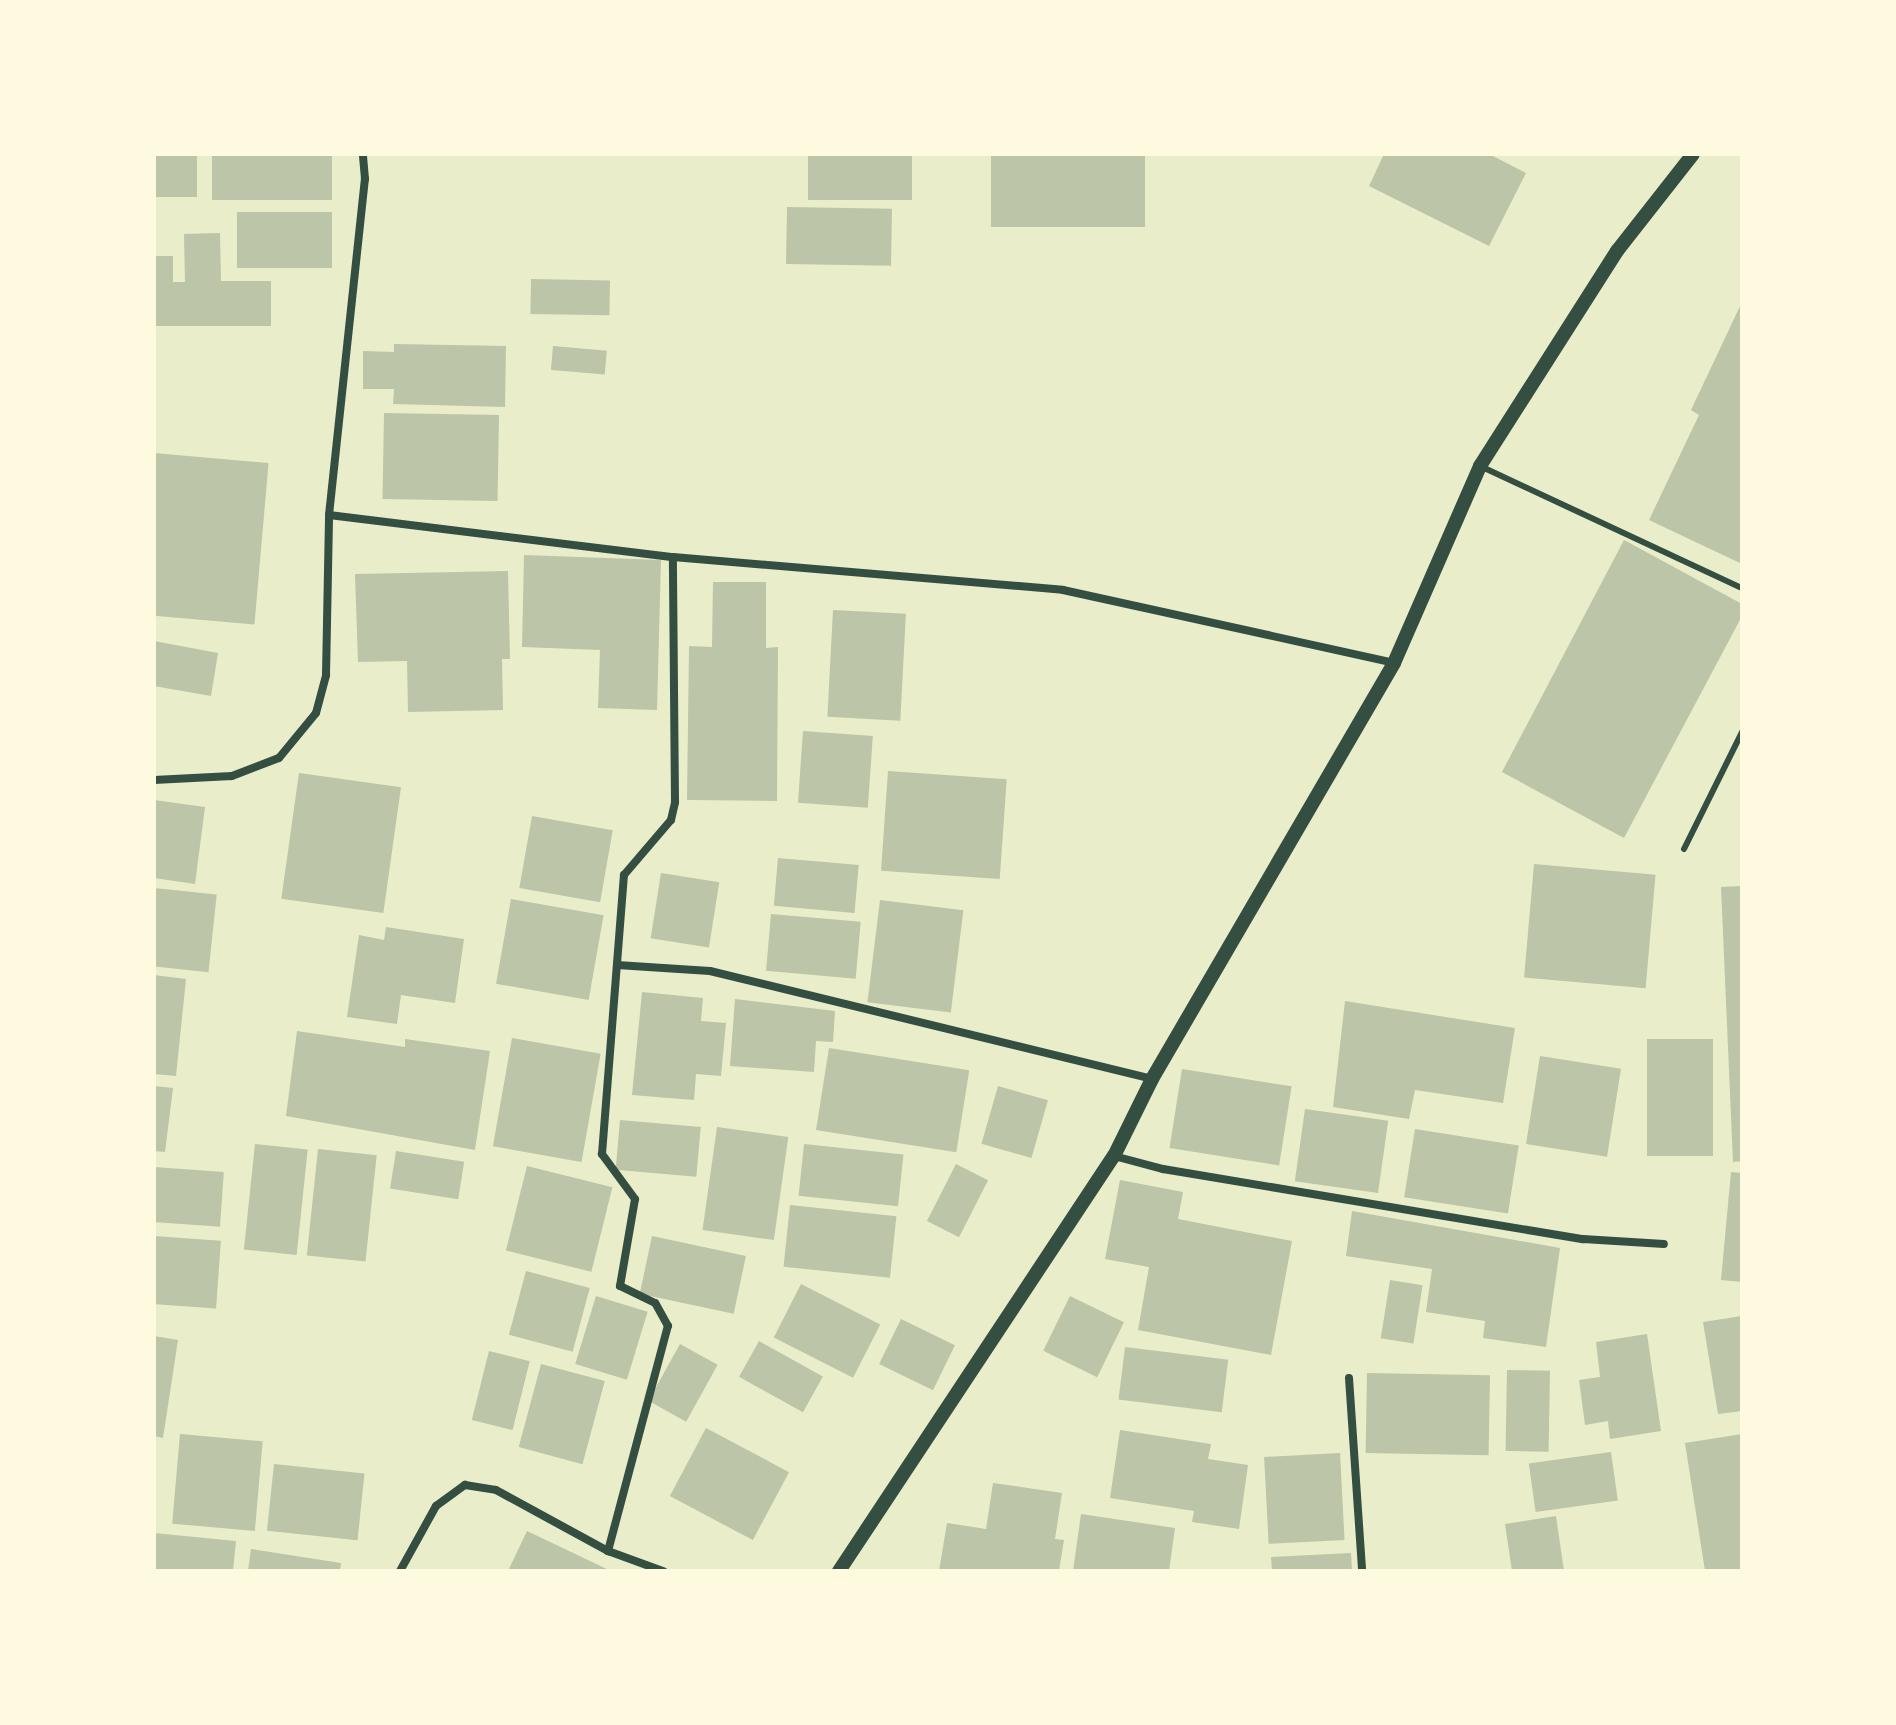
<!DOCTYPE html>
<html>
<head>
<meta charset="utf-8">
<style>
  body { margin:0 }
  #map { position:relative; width:1896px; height:1725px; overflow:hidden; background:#e9edc9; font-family:Jost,sans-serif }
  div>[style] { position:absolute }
  .building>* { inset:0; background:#bcc5a7; transform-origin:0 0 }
  .service>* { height:6px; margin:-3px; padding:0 3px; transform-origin:3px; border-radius:3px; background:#344e41 }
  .minor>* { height:8px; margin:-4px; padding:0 4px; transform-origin:4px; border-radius:4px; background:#344e41 }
  .tertiary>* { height:14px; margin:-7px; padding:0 7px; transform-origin:7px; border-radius:7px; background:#344e41 }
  span { translate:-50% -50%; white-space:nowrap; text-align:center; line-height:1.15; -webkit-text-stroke:8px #fefae0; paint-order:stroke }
  .frame { position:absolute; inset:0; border:156px solid #fefae0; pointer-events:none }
</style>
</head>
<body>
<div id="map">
  <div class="building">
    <i style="left:154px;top:154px;width:43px;height:43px"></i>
    <i style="left:212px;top:154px;width:120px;height:46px"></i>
    <i style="left:808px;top:154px;width:104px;height:46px"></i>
    <i style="left:991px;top:154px;width:154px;height:73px"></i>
    <i style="clip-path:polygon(1384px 154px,1489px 154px,1526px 173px,1489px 246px,1369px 186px)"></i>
    <i style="left:787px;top:207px;width:105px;height:57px;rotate:1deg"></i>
    <i style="left:237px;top:212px;width:95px;height:56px"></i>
    <i style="clip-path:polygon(220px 233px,221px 281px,271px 281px,271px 326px,154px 326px,154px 256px,173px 256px,173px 282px,185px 282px,184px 234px)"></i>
    <i style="left:531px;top:279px;width:79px;height:35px;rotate:1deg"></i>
    <i style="clip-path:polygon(1742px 302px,1742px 564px,1649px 520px,1699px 415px,1691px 410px)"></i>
    <i style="clip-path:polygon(394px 344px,506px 346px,505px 407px,393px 404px,394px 389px,363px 389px,363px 351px,394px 352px)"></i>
    <i style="left:553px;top:346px;width:54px;height:24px;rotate:5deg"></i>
    <i style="left:384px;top:413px;width:115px;height:86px;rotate:1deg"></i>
    <i style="left:154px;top:453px;width:115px;height:162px;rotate:5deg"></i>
    <i style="clip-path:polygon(1624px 540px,1742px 604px,1742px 616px,1624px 838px,1502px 772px)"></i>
    <i style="clip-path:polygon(524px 555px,661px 560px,657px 710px,598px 708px,600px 650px,522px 647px)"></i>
    <i style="clip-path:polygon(508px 571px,510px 659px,502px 659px,503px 710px,408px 712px,407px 661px,358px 662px,355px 574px)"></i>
    <i style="clip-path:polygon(713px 582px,766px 582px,766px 648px,778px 647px,777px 801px,687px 800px,689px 646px,712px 647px)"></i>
    <i style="left:833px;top:610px;width:73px;height:107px;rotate:3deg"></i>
    <i style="clip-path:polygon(154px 641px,218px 653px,211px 696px,154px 686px)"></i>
    <i style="left:803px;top:731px;width:70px;height:72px;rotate:4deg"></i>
    <i style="left:888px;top:771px;width:119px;height:100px;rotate:4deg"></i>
    <i style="left:299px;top:773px;width:103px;height:127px;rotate:8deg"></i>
    <i style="clip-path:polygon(154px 800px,205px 807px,195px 884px,154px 878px)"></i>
    <i style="left:532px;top:816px;width:82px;height:73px;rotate:10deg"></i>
    <i style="left:778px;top:858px;width:81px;height:48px;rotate:5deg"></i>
    <i style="left:1534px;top:864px;width:122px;height:114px;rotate:5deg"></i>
    <i style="left:661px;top:873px;width:59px;height:66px;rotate:9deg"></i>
    <i style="clip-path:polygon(1742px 886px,1742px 1161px,1733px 1162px,1721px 887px)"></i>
    <i style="left:154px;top:888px;width:63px;height:78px;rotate:6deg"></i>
    <i style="left:511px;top:899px;width:94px;height:86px;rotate:10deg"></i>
    <i style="left:880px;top:900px;width:84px;height:103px;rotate:7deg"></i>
    <i style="left:771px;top:914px;width:90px;height:57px;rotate:5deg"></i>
    <i style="clip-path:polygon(386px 927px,464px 939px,455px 1003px,401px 995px,397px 1024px,347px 1017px,359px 935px,384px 940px)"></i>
    <i style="clip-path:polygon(154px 975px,186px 979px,176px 1076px,154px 1074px)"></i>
    <i style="clip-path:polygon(642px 992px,703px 998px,701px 1021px,726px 1023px,721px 1076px,696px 1074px,694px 1100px,632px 1095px)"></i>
    <i style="clip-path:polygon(735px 999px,835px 1011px,833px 1042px,816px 1041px,814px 1072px,730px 1066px)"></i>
    <i style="clip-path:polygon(1345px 1001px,1515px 1028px,1503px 1103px,1415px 1090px,1409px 1119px,1333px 1107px)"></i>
    <i style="clip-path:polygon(297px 1031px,405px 1047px,405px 1039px,490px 1051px,475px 1150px,286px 1116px)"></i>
    <i style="left:512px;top:1038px;width:90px;height:110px;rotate:10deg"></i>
    <i style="left:1647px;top:1039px;width:66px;height:117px"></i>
    <i style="left:829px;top:1048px;width:142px;height:83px;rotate:9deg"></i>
    <i style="left:1540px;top:1056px;width:82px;height:89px;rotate:9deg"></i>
    <i style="left:1182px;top:1069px;width:111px;height:80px;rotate:9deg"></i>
    <i style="clip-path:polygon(154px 1086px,173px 1088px,165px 1152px,154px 1151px)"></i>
    <i style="left:998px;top:1086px;width:52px;height:60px;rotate:16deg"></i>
    <i style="left:1305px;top:1109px;width:84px;height:73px;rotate:8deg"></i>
    <i style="left:620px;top:1120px;width:81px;height:50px;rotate:5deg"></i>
    <i style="left:717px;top:1127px;width:72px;height:104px;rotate:8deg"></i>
    <i style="left:1415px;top:1129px;width:105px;height:69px;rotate:9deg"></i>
    <i style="left:255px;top:1144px;width:53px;height:106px;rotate:6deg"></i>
    <i style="left:804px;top:1144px;width:100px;height:52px;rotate:6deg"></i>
    <i style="left:318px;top:1149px;width:59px;height:107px;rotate:6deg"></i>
    <i style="left:396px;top:1151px;width:69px;height:38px;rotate:9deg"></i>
    <i style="left:956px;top:1164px;width:36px;height:64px;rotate:27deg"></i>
    <i style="left:527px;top:1166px;width:88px;height:87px;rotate:14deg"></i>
    <i style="left:154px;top:1167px;width:70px;height:55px;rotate:4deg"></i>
    <i style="clip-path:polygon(1731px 1172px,1742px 1173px,1742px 1282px,1721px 1280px)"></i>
    <i style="clip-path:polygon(1120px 1180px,1183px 1192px,1178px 1219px,1292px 1241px,1271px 1355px,1138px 1330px,1149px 1267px,1105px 1259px)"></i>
    <i style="left:790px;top:1205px;width:107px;height:62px;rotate:6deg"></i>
    <i style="clip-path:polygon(1352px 1211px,1560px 1248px,1546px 1347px,1483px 1338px,1485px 1321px,1426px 1312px,1432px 1269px,1346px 1256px)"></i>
    <i style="left:154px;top:1236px;width:67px;height:68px;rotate:4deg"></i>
    <i style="left:652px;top:1236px;width:96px;height:59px;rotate:12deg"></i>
    <i style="left:526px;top:1271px;width:66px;height:66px;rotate:15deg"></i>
    <i style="left:1390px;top:1280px;width:33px;height:59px;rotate:9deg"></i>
    <i style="left:801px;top:1284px;width:89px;height:60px;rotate:27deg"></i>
    <i style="left:596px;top:1296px;width:54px;height:71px;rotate:17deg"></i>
    <i style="left:1070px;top:1296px;width:60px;height:61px;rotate:26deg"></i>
    <i style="clip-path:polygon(1742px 1316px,1742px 1411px,1718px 1414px,1703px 1322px)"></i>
    <i style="left:901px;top:1319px;width:60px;height:50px;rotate:26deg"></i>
    <i style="clip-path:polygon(1647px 1334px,1661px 1431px,1610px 1439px,1608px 1421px,1585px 1425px,1579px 1380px,1600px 1377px,1596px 1342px)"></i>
    <i style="clip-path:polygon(154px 1336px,178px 1340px,163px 1438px,154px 1436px)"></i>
    <i style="left:759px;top:1341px;width:73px;height:41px;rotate:29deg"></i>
    <i style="left:680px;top:1344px;width:43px;height:65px;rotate:29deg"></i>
    <i style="left:1125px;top:1347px;width:104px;height:53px;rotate:7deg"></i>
    <i style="left:489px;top:1351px;width:42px;height:71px;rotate:14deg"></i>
    <i style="left:541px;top:1364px;width:66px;height:86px;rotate:15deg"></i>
    <i style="left:1507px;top:1370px;width:43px;height:81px;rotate:1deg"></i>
    <i style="left:1367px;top:1373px;width:123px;height:80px;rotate:1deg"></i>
    <i style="left:706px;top:1428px;width:94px;height:77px;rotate:28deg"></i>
    <i style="clip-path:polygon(1120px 1430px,1211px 1444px,1208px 1459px,1248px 1465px,1239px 1529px,1192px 1522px,1194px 1511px,1110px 1498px)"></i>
    <i style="left:180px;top:1434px;width:83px;height:90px;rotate:5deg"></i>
    <i style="clip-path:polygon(1742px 1434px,1742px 1571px,1705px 1571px,1685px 1443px)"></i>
    <i style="left:1611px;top:1452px;width:49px;height:83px;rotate:82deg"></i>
    <i style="left:1340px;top:1453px;width:87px;height:76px;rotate:87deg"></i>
    <i style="left:274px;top:1464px;width:91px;height:67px;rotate:6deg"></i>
    <i style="clip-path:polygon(993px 1483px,1062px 1493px,1055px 1539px,1064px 1540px,1059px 1571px,939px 1571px,947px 1523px,986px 1529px)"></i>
    <i style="clip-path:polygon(1081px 1514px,1175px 1528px,1169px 1571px,1073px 1571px)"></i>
    <i style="clip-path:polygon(1556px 1516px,1564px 1571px,1512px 1571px,1505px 1524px)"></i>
    <i style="clip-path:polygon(527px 1531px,611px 1571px,508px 1571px)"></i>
    <i style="clip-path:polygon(154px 1533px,236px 1541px,233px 1571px,154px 1571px)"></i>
    <i style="clip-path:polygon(251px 1549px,341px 1563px,340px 1571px,248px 1571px)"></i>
    <i style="clip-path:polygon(1351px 1553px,1352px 1571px,1272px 1571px,1271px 1557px)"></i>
  </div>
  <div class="service">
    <i style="left:1480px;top:466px;width:289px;rotate:25deg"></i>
    <i style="left:1684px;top:849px;width:131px;rotate:-63.6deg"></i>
  </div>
  <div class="minor">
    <i style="left:329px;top:515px;width:338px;rotate:-83.9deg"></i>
    <i style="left:365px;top:179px;width:25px;rotate:-95deg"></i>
    <i style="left:154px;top:780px;width:78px;rotate:-2.9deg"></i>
    <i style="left:232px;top:776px;width:50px;rotate:-21deg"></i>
    <i style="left:279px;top:758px;width:58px;rotate:-50.6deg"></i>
    <i style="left:316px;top:713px;width:39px;rotate:-75deg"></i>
    <i style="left:326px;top:675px;width:160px;rotate:-88.9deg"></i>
    <i style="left:329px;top:515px;width:347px;rotate:7deg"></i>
    <i style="left:673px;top:557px;width:391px;rotate:4.8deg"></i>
    <i style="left:1063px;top:590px;width:339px;rotate:12.4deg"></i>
    <i style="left:617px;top:965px;width:93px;rotate:3.7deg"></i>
    <i style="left:710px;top:971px;width:455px;rotate:13.7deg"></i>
    <i style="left:1114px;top:1156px;width:51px;rotate:14.9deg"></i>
    <i style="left:1163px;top:1169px;width:426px;rotate:9.5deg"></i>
    <i style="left:1583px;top:1239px;width:81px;rotate:3.5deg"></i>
    <i style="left:1349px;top:1378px;width:193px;rotate:86.1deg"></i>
    <i style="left:608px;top:1551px;width:233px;rotate:-75.1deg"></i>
    <i style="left:668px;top:1326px;width:26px;rotate:-119deg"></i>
    <i style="left:655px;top:1303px;width:39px;rotate:-154deg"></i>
    <i style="left:620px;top:1286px;width:88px;rotate:-80.2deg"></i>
    <i style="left:635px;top:1199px;width:56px;rotate:-126.3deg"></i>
    <i style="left:602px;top:1154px;width:280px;rotate:-85.5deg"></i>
    <i style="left:624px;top:875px;width:72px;rotate:-49.5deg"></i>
    <i style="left:671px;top:820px;width:18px;rotate:-77deg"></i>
    <i style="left:675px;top:802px;width:245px;rotate:-90.5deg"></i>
    <i style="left:400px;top:1571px;width:74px;rotate:-61deg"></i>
    <i style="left:436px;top:1506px;width:36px;rotate:-36deg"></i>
    <i style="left:465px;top:1485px;width:31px;rotate:9deg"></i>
    <i style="left:496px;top:1490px;width:128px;rotate:28.6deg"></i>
    <i style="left:608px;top:1551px;width:59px;rotate:20deg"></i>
  </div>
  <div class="tertiary">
    <i style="left:839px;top:1571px;width:498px;rotate:-56.5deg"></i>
    <i style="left:1114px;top:1156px;width:86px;rotate:-63.7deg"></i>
    <i style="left:1152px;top:1079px;width:481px;rotate:-59.8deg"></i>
    <i style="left:1394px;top:663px;width:215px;rotate:-66.4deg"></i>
    <i style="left:1480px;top:466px;width:255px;rotate:-57.5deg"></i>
    <i style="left:1617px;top:251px;width:123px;rotate:-51.9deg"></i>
  </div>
  <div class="frame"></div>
</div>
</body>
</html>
